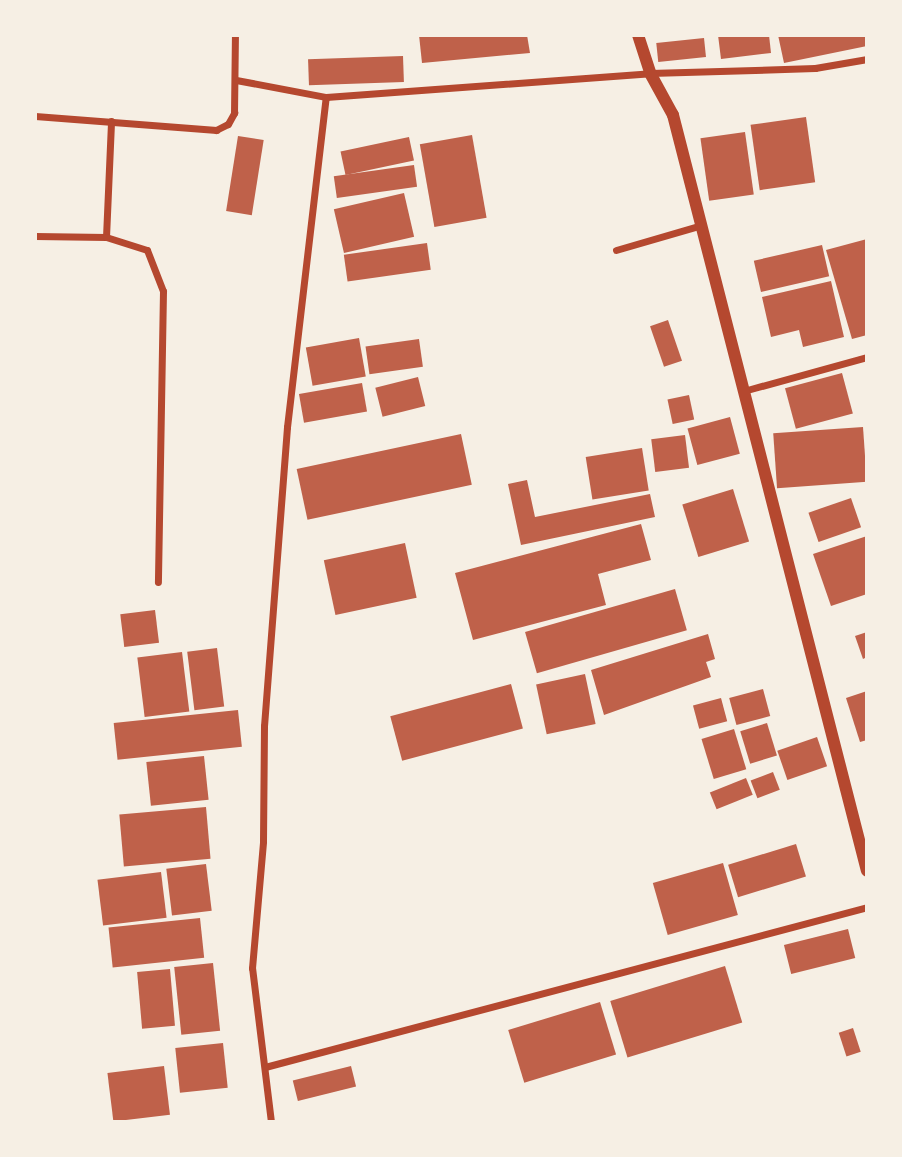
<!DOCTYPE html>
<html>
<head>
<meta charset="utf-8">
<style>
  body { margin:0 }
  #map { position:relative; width:902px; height:1157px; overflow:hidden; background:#f6efe4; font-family:"Noto Serif",serif }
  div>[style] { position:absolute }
  .building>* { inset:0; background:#bf614a; transform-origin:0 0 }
  .minor>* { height:7px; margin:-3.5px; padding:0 3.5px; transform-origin:3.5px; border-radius:3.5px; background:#b5482f }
  .tertiary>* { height:12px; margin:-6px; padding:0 6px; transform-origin:6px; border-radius:6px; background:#b5482f }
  span { translate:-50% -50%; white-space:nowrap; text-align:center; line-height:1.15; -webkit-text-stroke:6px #f6efe4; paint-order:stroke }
  .frame { position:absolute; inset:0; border:37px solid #f6efe4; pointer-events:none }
</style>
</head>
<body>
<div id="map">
  <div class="building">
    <i style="clip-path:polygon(419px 35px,527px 35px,530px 53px,422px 63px)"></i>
    <i style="clip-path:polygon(718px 35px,769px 35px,771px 53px,721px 59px)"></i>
    <i style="clip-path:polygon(778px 35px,867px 35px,867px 46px,784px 63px)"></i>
    <i style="left:704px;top:38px;width:19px;height:48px;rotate:84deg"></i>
    <i style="left:403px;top:56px;width:26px;height:95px;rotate:88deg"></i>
    <i style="left:806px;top:117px;width:66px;height:56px;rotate:82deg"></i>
    <i style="left:745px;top:132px;width:63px;height:45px;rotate:82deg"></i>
    <i style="left:472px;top:135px;width:84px;height:53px;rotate:80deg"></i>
    <i style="left:238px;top:136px;width:26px;height:76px;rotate:9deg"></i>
    <i style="left:409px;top:137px;width:24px;height:70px;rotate:78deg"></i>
    <i style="left:414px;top:165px;width:22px;height:81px;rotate:82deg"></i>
    <i style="left:404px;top:193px;width:45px;height:72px;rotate:77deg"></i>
    <i style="clip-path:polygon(867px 239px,867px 335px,852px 339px,826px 250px)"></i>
    <i style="left:427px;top:243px;width:27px;height:84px;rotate:82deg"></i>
    <i style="left:822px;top:245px;width:32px;height:70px;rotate:77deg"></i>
    <i style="clip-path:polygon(831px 281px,844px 337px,803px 347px,799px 330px,771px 337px,762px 297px)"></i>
    <i style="left:668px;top:320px;width:43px;height:19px;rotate:71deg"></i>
    <i style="left:359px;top:338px;width:39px;height:54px;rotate:80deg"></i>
    <i style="left:419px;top:339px;width:28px;height:54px;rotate:82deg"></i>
    <i style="left:842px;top:373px;width:42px;height:59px;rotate:75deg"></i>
    <i style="left:418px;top:377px;width:30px;height:44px;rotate:76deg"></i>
    <i style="left:362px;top:383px;width:29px;height:64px;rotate:80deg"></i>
    <i style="left:689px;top:395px;width:25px;height:22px;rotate:78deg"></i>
    <i style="left:730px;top:417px;width:38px;height:44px;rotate:75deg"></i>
    <i style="left:863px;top:427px;width:55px;height:90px;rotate:86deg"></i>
    <i style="left:461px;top:434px;width:52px;height:168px;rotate:78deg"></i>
    <i style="left:685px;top:435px;width:33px;height:34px;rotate:83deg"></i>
    <i style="left:642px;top:448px;width:43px;height:57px;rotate:81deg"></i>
    <i style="clip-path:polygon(527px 480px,535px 517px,650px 494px,655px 517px,521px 545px,508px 484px)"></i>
    <i style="left:733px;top:489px;width:55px;height:53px;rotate:73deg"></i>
    <i style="left:851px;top:498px;width:31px;height:45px;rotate:71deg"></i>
    <i style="clip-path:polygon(641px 524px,651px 560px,598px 574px,606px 605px,473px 640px,455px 573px)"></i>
    <i style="clip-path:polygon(867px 536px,867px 594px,831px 606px,813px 554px)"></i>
    <i style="left:405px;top:543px;width:56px;height:83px;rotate:78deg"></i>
    <i style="left:675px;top:589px;width:43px;height:156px;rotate:74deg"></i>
    <i style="left:155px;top:610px;width:33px;height:35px;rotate:83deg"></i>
    <i style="clip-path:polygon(867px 632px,867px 657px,863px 659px,855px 636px)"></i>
    <i style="clip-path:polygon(708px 634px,715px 659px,706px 662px,711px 677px,604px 715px,591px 670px)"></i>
    <i style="left:217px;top:648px;width:59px;height:30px;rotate:83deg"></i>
    <i style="left:182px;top:652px;width:60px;height:45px;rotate:83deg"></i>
    <i style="left:585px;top:674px;width:51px;height:50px;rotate:78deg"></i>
    <i style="left:511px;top:684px;width:46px;height:125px;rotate:75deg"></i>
    <i style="left:763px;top:689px;width:28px;height:35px;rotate:75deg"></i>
    <i style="clip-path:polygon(867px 691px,867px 740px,860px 742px,846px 698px)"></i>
    <i style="left:721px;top:698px;width:24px;height:29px;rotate:75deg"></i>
    <i style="left:238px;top:710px;width:37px;height:125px;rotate:84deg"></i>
    <i style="left:767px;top:723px;width:34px;height:28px;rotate:73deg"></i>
    <i style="left:734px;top:729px;width:42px;height:34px;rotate:73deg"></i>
    <i style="left:817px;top:737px;width:31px;height:42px;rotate:71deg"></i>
    <i style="left:204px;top:756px;width:44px;height:58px;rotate:84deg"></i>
    <i style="left:773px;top:772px;width:19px;height:24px;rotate:69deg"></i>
    <i style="left:746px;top:778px;width:18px;height:39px;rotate:68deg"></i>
    <i style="left:206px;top:807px;width:52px;height:87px;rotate:85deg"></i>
    <i style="left:796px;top:844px;width:34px;height:71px;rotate:73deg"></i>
    <i style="left:723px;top:863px;width:54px;height:73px;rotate:74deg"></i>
    <i style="left:206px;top:864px;width:47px;height:40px;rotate:83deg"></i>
    <i style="left:161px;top:872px;width:46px;height:64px;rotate:83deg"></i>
    <i style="left:200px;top:918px;width:40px;height:92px;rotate:84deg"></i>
    <i style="left:848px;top:929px;width:30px;height:66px;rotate:76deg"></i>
    <i style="left:213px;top:963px;width:68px;height:39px;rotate:84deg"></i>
    <i style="left:725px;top:966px;width:59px;height:120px;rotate:73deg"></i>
    <i style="left:170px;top:969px;width:57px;height:33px;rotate:85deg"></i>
    <i style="left:600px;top:1002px;width:55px;height:96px;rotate:73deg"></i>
    <i style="left:853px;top:1028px;width:25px;height:15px;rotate:72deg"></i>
    <i style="left:223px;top:1043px;width:45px;height:48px;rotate:84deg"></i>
    <i style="left:164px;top:1066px;width:49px;height:57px;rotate:83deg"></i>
    <i style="left:351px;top:1066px;width:21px;height:60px;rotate:76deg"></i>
  </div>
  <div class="minor">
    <i style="left:236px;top:80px;width:92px;rotate:10.7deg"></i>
    <i style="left:326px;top:97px;width:325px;rotate:-4.2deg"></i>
    <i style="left:650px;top:73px;width:165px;rotate:-1.7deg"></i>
    <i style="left:815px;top:68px;width:53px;rotate:-9.8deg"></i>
    <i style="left:35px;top:116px;width:182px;rotate:4.4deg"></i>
    <i style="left:216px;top:130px;width:13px;rotate:-27deg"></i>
    <i style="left:228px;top:124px;width:13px;rotate:-61deg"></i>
    <i style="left:234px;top:113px;width:78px;rotate:-89.3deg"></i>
    <i style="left:35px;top:236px;width:71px;rotate:0.8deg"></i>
    <i style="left:106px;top:237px;width:116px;rotate:-87.5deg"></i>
    <i style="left:106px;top:237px;width:43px;rotate:17.6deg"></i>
    <i style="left:147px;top:250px;width:44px;rotate:68.7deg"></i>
    <i style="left:163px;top:291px;width:291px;rotate:91deg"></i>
    <i style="left:616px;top:250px;width:90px;rotate:-16.2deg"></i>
    <i style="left:747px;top:390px;width:124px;rotate:-15.4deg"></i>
    <i style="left:265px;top:1067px;width:623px;rotate:-14.88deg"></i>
    <i style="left:271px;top:1122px;width:155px;rotate:-97deg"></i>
    <i style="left:252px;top:968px;width:127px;rotate:-85deg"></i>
    <i style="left:263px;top:841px;width:115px;rotate:-89.5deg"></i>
    <i style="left:264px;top:726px;width:300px;rotate:-85.6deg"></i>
    <i style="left:287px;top:427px;width:332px;rotate:-83.3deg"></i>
  </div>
  <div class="tertiary">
    <i style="left:638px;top:35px;width:40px;rotate:72deg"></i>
    <i style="left:650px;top:73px;width:48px;rotate:61.3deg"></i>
    <i style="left:673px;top:115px;width:780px;rotate:75.61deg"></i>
  </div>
  <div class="frame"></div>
</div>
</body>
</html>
